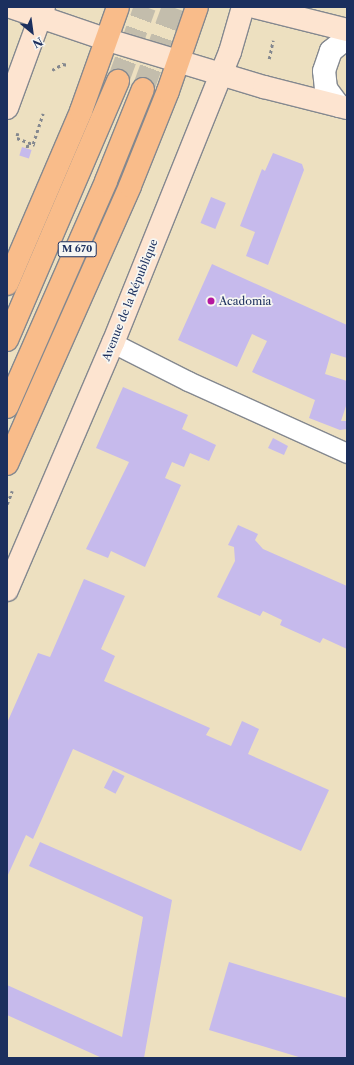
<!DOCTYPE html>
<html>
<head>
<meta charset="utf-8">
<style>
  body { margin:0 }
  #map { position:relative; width:354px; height:1065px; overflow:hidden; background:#ede0c0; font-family:"Libre Caslon Text",serif }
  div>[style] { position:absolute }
  .building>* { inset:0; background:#c6baec; transform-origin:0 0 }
  .primary-tunnel>* { height:22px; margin-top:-11px; transform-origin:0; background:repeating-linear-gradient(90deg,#c3bdac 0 22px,transparent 0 33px) }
  .path>* { height:2.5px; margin-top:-1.25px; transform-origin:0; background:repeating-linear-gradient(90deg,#84888f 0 3px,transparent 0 6px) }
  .roads { filter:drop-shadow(1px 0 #84888f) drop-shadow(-1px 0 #84888f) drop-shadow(0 1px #84888f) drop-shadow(0 -1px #84888f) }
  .lane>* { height:19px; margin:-9.5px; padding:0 9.5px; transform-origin:9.5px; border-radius:9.5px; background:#fff }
  .street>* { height:22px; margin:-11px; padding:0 11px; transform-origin:11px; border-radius:11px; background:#fff }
  .secondary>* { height:22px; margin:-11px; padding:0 11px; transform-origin:11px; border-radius:11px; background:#fde4d0 }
  .primary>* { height:22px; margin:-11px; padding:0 11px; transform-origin:11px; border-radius:11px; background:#f9bc8a }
  .dots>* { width:11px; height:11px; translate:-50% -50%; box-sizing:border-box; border:2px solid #f6f6f2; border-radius:50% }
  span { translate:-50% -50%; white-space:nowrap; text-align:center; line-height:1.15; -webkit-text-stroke:3.5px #f6f6f2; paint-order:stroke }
  .shield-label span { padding:1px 3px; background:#f6f6f2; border:1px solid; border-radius:3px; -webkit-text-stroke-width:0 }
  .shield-label { font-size:10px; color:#1b2f5e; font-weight:700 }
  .street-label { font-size:11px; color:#1b2f5e }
  .poi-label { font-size:11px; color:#1b2f5e }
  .left { translate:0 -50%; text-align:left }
  .frame { position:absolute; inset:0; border:8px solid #1b2f5e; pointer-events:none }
  .north { position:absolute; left:12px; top:12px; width:40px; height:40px; -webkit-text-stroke:3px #f6f6f2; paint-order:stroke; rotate:151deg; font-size:11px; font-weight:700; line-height:16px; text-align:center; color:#1b2f5e }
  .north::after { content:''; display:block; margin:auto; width:14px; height:18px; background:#1b2f5e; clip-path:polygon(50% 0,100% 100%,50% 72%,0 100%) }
</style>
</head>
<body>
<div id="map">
  <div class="building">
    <i style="left:22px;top:147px;width:10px;height:9px;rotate:17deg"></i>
    <i style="clip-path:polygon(273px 153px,302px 164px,304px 170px,268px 265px,246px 256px,255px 232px,240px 226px,262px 169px,265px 171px)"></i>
    <i style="left:211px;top:197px;width:16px;height:28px;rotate:22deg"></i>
    <i style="clip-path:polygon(212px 264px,347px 325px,347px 358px,331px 353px,325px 374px,347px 381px,347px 403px,341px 421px,347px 421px,347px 429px,340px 430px,309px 418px,315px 400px,252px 372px,267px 341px,252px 334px,237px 367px,178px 340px)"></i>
    <i style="clip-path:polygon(123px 387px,188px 415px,182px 429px,216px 445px,209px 461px,190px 453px,184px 467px,172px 462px,165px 478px,181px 485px,145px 567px,111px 551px,108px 558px,86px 549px,129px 462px,96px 448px)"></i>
    <i style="clip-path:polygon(273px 438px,288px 446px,284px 455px,268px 448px)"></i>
    <i style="clip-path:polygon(238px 525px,258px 534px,255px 540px,263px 549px,347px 586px,347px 649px,323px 638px,320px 643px,280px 625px,282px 620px,263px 611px,260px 616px,217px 597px,235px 561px,234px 547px,228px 545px)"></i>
    <i style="clip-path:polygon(84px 579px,125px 596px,101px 649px,115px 656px,104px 681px,210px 728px,206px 735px,231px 746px,242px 721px,259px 729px,248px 754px,329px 790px,301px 851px,73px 749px,33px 839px,26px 835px,7px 877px,7px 723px,38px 653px,50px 657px)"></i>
    <i style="left:113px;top:770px;width:13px;height:20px;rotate:27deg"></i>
    <i style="clip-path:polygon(40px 842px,172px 900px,144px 1058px,102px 1058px,7px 1015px,7px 985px,122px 1037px,143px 917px,29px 866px)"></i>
    <i style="clip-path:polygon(229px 962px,347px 998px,347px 1058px,302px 1058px,209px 1030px)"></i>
  </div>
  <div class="primary-tunnel">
    <i style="left:118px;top:81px;width:79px;rotate:-70deg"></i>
    <i style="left:143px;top:89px;width:87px;rotate:-69.9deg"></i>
  </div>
  <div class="path">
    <i style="left:269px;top:59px;width:19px;rotate:-78deg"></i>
    <i style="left:52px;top:70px;width:13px;rotate:-29deg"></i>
    <i style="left:63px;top:64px;width:5px;rotate:11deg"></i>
    <i style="left:18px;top:133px;width:5px;rotate:101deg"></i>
    <i style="left:17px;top:138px;width:19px;rotate:21deg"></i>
    <i style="left:33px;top:144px;width:32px;rotate:-72deg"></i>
    <i style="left:27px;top:148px;width:6px;rotate:-81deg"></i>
    <i style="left:7px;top:504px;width:14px;rotate:-69deg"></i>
  </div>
  <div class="roads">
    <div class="lane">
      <i style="left:113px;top:343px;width:84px;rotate:26.9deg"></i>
      <i style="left:188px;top:381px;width:175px;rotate:24.4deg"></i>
    </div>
    <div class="street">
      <i style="left:339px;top:106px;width:21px;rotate:-127deg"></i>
      <i style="left:326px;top:89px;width:18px;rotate:-96deg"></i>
      <i style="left:324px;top:71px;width:21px;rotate:-71deg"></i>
      <i style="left:331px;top:51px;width:21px;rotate:-39deg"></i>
    </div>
    <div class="secondary">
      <i style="left:11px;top:7px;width:102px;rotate:18.8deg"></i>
      <i style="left:108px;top:40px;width:163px;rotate:16.8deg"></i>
      <i style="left:264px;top:87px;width:86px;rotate:14.2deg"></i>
      <i style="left:255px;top:7px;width:95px;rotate:14deg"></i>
      <i style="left:7px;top:108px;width:108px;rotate:-69.9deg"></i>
      <i style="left:7px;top:590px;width:269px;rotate:-66.8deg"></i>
      <i style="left:113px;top:343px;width:314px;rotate:-68.1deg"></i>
      <i style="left:230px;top:52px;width:47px;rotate:-73.9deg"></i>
    </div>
    <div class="primary">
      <i style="left:7px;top:284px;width:188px;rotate:-66.8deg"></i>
      <i style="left:81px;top:111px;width:110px;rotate:-70.4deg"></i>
      <i style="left:7px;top:340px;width:282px;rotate:-66.8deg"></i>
      <i style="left:7px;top:407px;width:247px;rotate:-66.3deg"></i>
      <i style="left:106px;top:181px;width:99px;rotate:-68.1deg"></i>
      <i style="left:7px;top:464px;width:304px;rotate:-66.1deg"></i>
      <i style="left:130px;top:186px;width:102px;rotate:-68.2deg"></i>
      <i style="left:168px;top:91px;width:89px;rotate:-71deg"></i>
    </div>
  </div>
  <div class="dots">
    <i style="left:211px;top:301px;background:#b5179e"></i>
  </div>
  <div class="shield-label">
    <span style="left:77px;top:249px">M 670</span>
  </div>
  <div class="street-label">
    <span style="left:130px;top:300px;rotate:-68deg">Avenue de la République</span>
  </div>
  <div class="poi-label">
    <span class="left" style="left:219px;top:301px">Acadomia</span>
  </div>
  <div class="frame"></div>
  <div class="north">N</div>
</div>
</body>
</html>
